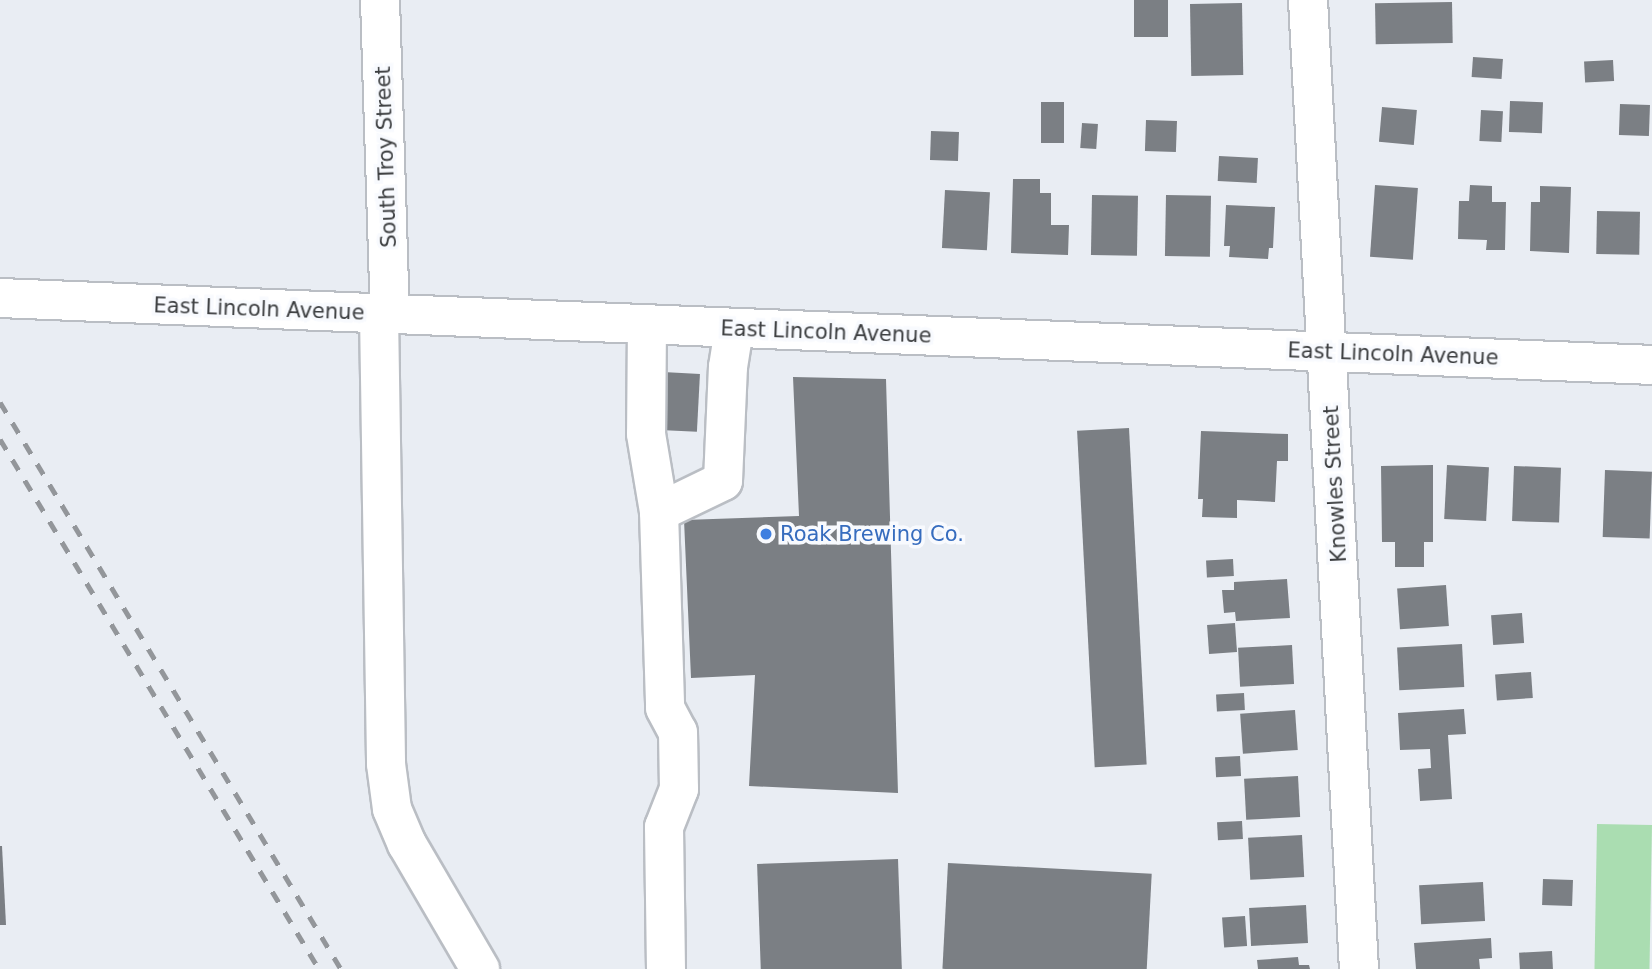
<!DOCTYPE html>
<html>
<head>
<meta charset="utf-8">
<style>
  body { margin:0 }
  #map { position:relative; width:1652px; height:969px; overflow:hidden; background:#e9edf3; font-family:"DejaVu Sans",sans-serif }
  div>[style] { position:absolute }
  .green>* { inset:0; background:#aaddb1; transform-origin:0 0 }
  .building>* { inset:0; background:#7b7f84; transform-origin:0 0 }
  .roads { filter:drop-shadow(2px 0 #babec4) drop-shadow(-2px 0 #babec4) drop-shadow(0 2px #babec4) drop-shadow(0 -2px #babec4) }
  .minor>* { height:38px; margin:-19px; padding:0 19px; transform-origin:19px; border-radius:19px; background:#fff }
  .rail>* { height:5px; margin-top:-2.5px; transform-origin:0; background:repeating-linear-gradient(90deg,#93969a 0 12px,transparent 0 24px) }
  .dots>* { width:19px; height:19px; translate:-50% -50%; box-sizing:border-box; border:4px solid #f8fafe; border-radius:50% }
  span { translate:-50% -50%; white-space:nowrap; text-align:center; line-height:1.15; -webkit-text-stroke:7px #f8fafe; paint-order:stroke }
  .street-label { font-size:21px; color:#3b3d3f }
  .shop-label { font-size:21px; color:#366cbe }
  .left { translate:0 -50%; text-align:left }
</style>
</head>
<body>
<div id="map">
  <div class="green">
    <i style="left:1597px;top:824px;width:55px;height:145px;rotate:1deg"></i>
  </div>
  <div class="building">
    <i style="left:1134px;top:0;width:34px;height:37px"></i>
    <i style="left:1452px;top:2px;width:41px;height:77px;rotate:89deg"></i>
    <i style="left:1242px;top:3px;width:72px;height:52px;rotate:89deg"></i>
    <i style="left:1473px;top:57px;width:30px;height:20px;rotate:4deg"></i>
    <i style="left:1613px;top:60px;width:21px;height:29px;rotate:87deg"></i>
    <i style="left:1510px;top:101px;width:33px;height:31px;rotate:2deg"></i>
    <i style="left:1041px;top:102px;width:23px;height:41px"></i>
    <i style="left:1620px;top:104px;width:30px;height:31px;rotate:2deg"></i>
    <i style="left:1382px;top:107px;width:35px;height:35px;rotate:5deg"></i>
    <i style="left:1481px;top:110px;width:22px;height:31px;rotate:3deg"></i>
    <i style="left:1146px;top:120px;width:31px;height:31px;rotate:2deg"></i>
    <i style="left:1082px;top:123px;width:16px;height:25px;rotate:4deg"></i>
    <i style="left:931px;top:131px;width:28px;height:29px;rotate:2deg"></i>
    <i style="left:1219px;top:156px;width:39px;height:25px;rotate:3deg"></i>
    <i style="clip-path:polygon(1013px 179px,1040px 179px,1040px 193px,1051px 193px,1051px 225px,1069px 225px,1068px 255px,1011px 253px)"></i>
    <i style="left:1375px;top:185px;width:43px;height:72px;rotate:4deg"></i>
    <i style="clip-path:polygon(1470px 185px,1492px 186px,1492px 202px,1506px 202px,1505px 250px,1486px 250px,1487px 240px,1458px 239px,1459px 201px,1469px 201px)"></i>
    <i style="clip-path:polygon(1540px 186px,1571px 187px,1569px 253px,1530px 251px,1531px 202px,1540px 202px)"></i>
    <i style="left:945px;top:190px;width:45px;height:58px;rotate:3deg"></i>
    <i style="left:1092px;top:195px;width:46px;height:60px;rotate:1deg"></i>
    <i style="left:1166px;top:195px;width:45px;height:61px;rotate:1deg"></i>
    <i style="clip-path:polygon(1226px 205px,1275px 207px,1273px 248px,1269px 248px,1268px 259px,1229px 257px,1230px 246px,1224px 246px)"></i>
    <i style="left:1597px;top:211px;width:43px;height:43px;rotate:1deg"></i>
    <i style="left:663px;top:372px;width:37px;height:58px;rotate:3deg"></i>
    <i style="clip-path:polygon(793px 377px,886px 379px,898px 793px,749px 786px,755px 675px,691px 678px,684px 520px,799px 516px)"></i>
    <i style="left:1129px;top:428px;width:337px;height:52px;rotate:87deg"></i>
    <i style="clip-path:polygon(1201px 431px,1288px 434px,1288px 461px,1277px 461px,1275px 502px,1237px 500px,1237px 518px,1202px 517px,1203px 499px,1198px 499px)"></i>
    <i style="clip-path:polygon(1433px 465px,1433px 542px,1424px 542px,1424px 567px,1395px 567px,1395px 542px,1382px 542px,1381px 466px)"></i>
    <i style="left:1447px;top:465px;width:42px;height:54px;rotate:3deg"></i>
    <i style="left:1514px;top:466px;width:47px;height:55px;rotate:2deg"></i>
    <i style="left:1605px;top:470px;width:47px;height:67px;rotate:2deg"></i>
    <i style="left:1233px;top:559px;width:17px;height:27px;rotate:87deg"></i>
    <i style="clip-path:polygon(1287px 579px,1290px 618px,1236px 621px,1235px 612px,1224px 613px,1222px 590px,1234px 590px,1234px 582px)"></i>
    <i style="left:1446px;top:585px;width:41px;height:49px;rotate:86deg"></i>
    <i style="left:1522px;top:613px;width:30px;height:31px;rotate:86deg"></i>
    <i style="left:1235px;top:623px;width:29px;height:28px;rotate:86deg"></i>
    <i style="left:1462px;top:644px;width:43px;height:65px;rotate:87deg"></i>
    <i style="left:1292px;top:645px;width:39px;height:54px;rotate:87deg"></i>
    <i style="left:1531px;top:672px;width:26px;height:36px;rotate:86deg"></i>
    <i style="left:1244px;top:693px;width:17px;height:28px;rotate:87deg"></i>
    <i style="clip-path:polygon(1464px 709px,1466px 734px,1448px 735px,1452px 799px,1420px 801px,1418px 769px,1431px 768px,1430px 749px,1400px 750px,1398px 713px)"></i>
    <i style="left:1295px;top:710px;width:40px;height:55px;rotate:86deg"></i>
    <i style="left:1240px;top:756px;width:20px;height:25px;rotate:87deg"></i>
    <i style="left:1298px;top:776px;width:41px;height:54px;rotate:87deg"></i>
    <i style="left:1242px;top:821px;width:18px;height:25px;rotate:87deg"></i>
    <i style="left:1302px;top:835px;width:42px;height:54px;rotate:87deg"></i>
    <i style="clip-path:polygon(0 846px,2px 846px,6px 925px,0 925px)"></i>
    <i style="left:898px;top:859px;width:110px;height:141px;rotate:88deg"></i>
    <i style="left:948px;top:863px;width:204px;height:106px;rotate:3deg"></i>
    <i style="left:1543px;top:879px;width:30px;height:26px;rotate:2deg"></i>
    <i style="left:1483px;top:882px;width:39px;height:64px;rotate:87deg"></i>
    <i style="left:1306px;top:905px;width:38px;height:57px;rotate:87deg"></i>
    <i style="left:1245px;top:916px;width:30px;height:23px;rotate:86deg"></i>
    <i style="clip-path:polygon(1491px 938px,1492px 958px,1479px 959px,1480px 969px,1416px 969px,1414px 943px)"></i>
    <i style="left:1552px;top:951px;width:18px;height:33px;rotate:87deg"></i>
    <i style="clip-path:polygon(1298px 957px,1299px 965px,1309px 965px,1310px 969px,1258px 969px,1257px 960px)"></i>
  </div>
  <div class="roads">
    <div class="minor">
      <i style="left:380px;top:0;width:314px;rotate:88.2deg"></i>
      <i style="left:1308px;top:0;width:970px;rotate:86.99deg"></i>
      <i style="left:0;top:298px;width:1653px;rotate:2.32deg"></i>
      <i style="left:379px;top:314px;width:450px;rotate:89.1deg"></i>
      <i style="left:386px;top:764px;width:45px;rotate:82.4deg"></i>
      <i style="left:392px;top:809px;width:38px;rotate:67deg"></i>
      <i style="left:407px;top:844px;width:145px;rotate:59.7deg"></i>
      <i style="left:647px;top:325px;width:109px;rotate:90.5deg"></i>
      <i style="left:646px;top:434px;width:79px;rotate:80.5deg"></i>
      <i style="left:659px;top:512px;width:196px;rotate:88.2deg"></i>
      <i style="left:665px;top:708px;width:27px;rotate:62deg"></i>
      <i style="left:678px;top:732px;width:57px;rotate:89deg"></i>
      <i style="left:679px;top:789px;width:41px;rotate:111.5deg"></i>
      <i style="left:664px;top:827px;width:142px;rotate:89.2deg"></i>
      <i style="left:659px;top:512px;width:71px;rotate:-25.8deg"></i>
      <i style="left:723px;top:481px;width:114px;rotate:-87.5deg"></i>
      <i style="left:728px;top:367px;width:38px;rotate:-81deg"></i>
    </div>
  </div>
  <div class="rail">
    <i style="left:0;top:402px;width:662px;rotate:58.98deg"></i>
    <i style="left:0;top:439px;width:619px;rotate:58.96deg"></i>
  </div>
  <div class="dots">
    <i style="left:766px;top:534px;background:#3f7fe0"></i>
  </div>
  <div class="street-label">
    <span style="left:386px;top:157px;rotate:-92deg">South Troy Street</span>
    <span style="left:259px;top:309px;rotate:2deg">East Lincoln Avenue</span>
    <span style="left:826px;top:332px;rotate:2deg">East Lincoln Avenue</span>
    <span style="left:1393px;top:354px;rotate:2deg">East Lincoln Avenue</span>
    <span style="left:1335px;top:484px;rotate:-93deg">Knowles Street</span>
  </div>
  <div class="shop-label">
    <span class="left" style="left:780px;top:534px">Roak Brewing Co.</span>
  </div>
</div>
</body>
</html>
